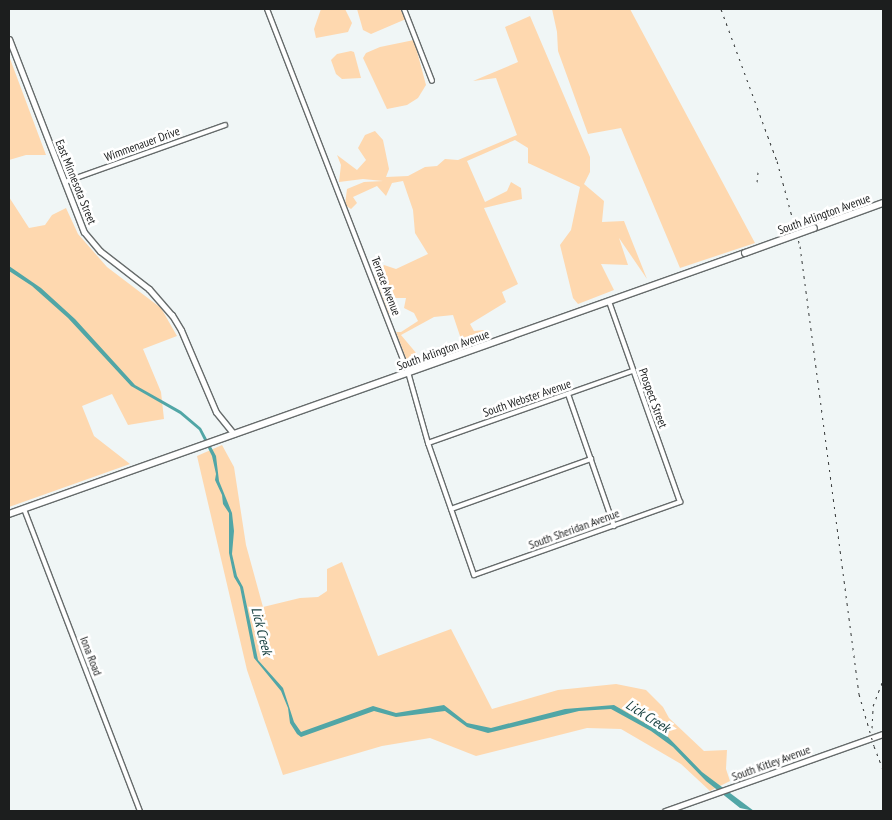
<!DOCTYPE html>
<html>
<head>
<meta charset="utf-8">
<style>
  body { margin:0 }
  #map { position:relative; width:892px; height:820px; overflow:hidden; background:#f0f6f6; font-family:"PT Sans Narrow",sans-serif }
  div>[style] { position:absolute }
  .green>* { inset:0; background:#fed8af }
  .water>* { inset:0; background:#51a6a6 }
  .roads { filter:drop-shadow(1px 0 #666b6b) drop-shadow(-1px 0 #666b6b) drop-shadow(0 1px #666b6b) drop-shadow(0 -1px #666b6b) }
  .minor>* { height:4px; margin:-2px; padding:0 2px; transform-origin:2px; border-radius:2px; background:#fff }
  .tertiary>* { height:5px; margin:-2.5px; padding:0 2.5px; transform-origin:2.5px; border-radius:2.5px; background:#fff }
  .secondary>* { height:5.5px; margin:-2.75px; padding:0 2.75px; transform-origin:2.75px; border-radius:2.75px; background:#fff }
  .rail>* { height:1px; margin-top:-0.5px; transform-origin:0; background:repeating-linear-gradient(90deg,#353838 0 2.5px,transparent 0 7.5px) }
  .bridges { filter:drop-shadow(1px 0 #666b6b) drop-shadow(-1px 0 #666b6b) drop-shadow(0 1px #666b6b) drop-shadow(0 -1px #666b6b) }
  .secondary-bridge>* { height:5.5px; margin:-2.75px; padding:0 2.75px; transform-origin:2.75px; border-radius:2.75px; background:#fff }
  span { translate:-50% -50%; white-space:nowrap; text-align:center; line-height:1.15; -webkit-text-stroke:5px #fff; paint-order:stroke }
  .street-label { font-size:12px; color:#1c1e1e }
  .water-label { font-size:14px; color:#1a4242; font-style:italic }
  .frame { position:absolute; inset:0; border:10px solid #1c1e1e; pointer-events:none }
</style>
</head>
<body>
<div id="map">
  <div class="green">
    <i style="clip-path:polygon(321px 9px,345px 9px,352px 23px,348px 32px,316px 38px,314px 29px)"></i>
    <i style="clip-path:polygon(357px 9px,400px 9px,406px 19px,371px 34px,363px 30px)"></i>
    <i style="clip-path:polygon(552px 9px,630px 9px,755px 243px,680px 268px,621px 128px,588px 134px,558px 51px,557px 32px)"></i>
    <i style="clip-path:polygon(530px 16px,590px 157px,590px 172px,584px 184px,604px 201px,602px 222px,624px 221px,647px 279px,619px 238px,628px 265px,601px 264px,614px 290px,578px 304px,573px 298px,560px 245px,571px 230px,580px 187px,528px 163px,528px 148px,515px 140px,467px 161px,485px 202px,507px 191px,511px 182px,521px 188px,522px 199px,484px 208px,518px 284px,502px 292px,506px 302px,470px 324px,474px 331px,484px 330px,485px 336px,462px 342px,453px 315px,434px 317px,401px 335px,422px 360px,409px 366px,396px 332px,401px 332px,418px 321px,414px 313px,404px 308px,406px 298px,389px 298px,392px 313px,389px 314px,375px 276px,384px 265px,396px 269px,428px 254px,415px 233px,413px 210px,403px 181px,392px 183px,386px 196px,377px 186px,353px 197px,357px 203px,351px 209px,345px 205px,347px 189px,364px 182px,383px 181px,363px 179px,339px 182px,341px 165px,337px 155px,357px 170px,366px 160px,358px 148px,365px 135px,375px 131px,383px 140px,389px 169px,386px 177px,408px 176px,425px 167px,437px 166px,445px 159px,458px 160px,517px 135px,496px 78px,473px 81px,518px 62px,505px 27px)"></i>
    <i style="clip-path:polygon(414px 40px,426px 85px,418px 98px,407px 105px,387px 109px,363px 58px,366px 53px,380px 47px)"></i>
    <i style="clip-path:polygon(351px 51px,354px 52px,361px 78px,342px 79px,336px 74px,331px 60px,337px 54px)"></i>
    <i style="clip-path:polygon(9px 56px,46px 155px,26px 155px,9px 160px)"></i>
    <i style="clip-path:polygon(9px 197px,29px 228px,45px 225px,52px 215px,66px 208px,78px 234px,107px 267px,161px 308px,177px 336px,143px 349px,161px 392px,164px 419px,128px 425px,112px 394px,82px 406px,94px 436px,130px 464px,9px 507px)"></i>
    <i style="clip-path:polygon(222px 445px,234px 467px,246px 545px,263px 607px,300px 598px,318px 597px,327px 591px,327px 569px,342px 562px,378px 656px,451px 629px,492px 709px,558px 690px,616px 684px,646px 690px,663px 707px,669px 718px,704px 751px,727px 750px,726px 769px,730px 781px,710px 791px,681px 764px,621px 729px,587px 728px,476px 756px,430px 738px,382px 746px,283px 775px,247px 670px,197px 456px)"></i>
  </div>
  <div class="water">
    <i style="clip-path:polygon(9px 266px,41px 288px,75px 319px,135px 385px,181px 411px,201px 428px,216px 456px,219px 481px,232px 513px,234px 531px,232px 554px,237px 576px,243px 587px,258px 660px,283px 688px,294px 722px,301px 732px,373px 706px,396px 713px,444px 705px,467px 723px,491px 728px,565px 709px,614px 705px,667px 736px,702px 772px,754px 811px,740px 808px,706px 781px,673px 747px,651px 731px,611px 709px,579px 711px,488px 733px,467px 727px,445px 711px,396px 717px,374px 711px,301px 737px,297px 734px,290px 723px,288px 708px,281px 691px,254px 658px,240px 587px,234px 577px,229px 553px,229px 513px,223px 504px,222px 495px,215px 480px,216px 474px,212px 456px,199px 430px,180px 414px,131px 386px,68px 318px,32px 286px,9px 271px)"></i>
  </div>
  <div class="roads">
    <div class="minor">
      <i style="left:267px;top:9px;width:389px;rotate:68.8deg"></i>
      <i style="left:408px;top:372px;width:74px;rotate:74.3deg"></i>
      <i style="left:428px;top:443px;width:140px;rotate:70.8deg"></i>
      <i style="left:474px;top:575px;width:219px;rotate:-19.5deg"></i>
      <i style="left:680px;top:502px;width:213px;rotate:-109.5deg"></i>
      <i style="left:404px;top:9px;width:77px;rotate:68.7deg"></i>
      <i style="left:65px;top:182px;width:170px;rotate:-19.6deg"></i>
      <i style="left:568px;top:394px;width:140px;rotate:70.8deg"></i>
      <i style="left:428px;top:443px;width:217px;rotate:-19.4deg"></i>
      <i style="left:24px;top:509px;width:324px;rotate:69deg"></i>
      <i style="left:451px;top:509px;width:149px;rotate:-19.7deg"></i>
    </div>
    <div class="tertiary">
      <i style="left:9px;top:39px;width:207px;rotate:68.8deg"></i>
      <i style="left:84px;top:232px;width:25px;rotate:50deg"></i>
      <i style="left:100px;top:251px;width:62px;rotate:37.8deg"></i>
      <i style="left:149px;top:289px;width:35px;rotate:49deg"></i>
      <i style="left:172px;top:315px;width:17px;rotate:59deg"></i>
      <i style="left:181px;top:330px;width:89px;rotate:66.9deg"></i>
      <i style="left:216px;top:412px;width:28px;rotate:51deg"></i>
      <i style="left:665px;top:811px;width:231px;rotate:-19.5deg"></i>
    </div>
    <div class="secondary">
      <i style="left:814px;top:228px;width:73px;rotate:-19.9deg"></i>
      <i style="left:9px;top:514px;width:781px;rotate:-19.53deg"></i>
    </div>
  </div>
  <div class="rail">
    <i style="left:721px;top:9px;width:162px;rotate:69.8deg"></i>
    <i style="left:777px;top:161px;width:88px;rotate:74.9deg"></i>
    <i style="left:800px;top:246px;width:452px;rotate:82.5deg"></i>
    <i style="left:859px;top:694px;width:54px;rotate:73.9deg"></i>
    <i style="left:874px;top:746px;width:25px;rotate:69deg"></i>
    <i style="left:757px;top:182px;width:10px;rotate:-84deg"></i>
    <i style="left:872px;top:728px;width:22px;rotate:-87deg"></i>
    <i style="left:873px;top:706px;width:28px;rotate:-69deg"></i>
  </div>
  <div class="bridges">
    <div class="secondary-bridge">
      <i style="left:745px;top:253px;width:73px;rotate:-19.9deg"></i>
    </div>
  </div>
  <div class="street-label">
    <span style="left:142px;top:144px;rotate:-20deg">Wimmenauer Drive</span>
    <span style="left:76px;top:182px;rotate:68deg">East Minnesota Street</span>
    <span style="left:824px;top:214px;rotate:-20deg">South Arlington Avenue</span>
    <span style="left:386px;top:286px;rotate:69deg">Terrace Avenue</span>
    <span style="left:443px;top:350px;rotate:-20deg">South Arlington Avenue</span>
    <span style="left:527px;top:398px;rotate:-19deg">South Webster Avenue</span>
    <span style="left:653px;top:398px;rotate:70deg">Prospect Street</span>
    <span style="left:574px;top:529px;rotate:-20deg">South Sheridan Avenue</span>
    <span style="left:91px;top:656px;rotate:69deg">Iona Road</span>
    <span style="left:771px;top:763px;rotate:-20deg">South Kitley Avenue</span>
  </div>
  <div class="water-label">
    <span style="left:262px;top:631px;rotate:76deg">Lick Creek</span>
    <span style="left:648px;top:716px;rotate:32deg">Lick Creek</span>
  </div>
  <div class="frame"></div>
</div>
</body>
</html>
